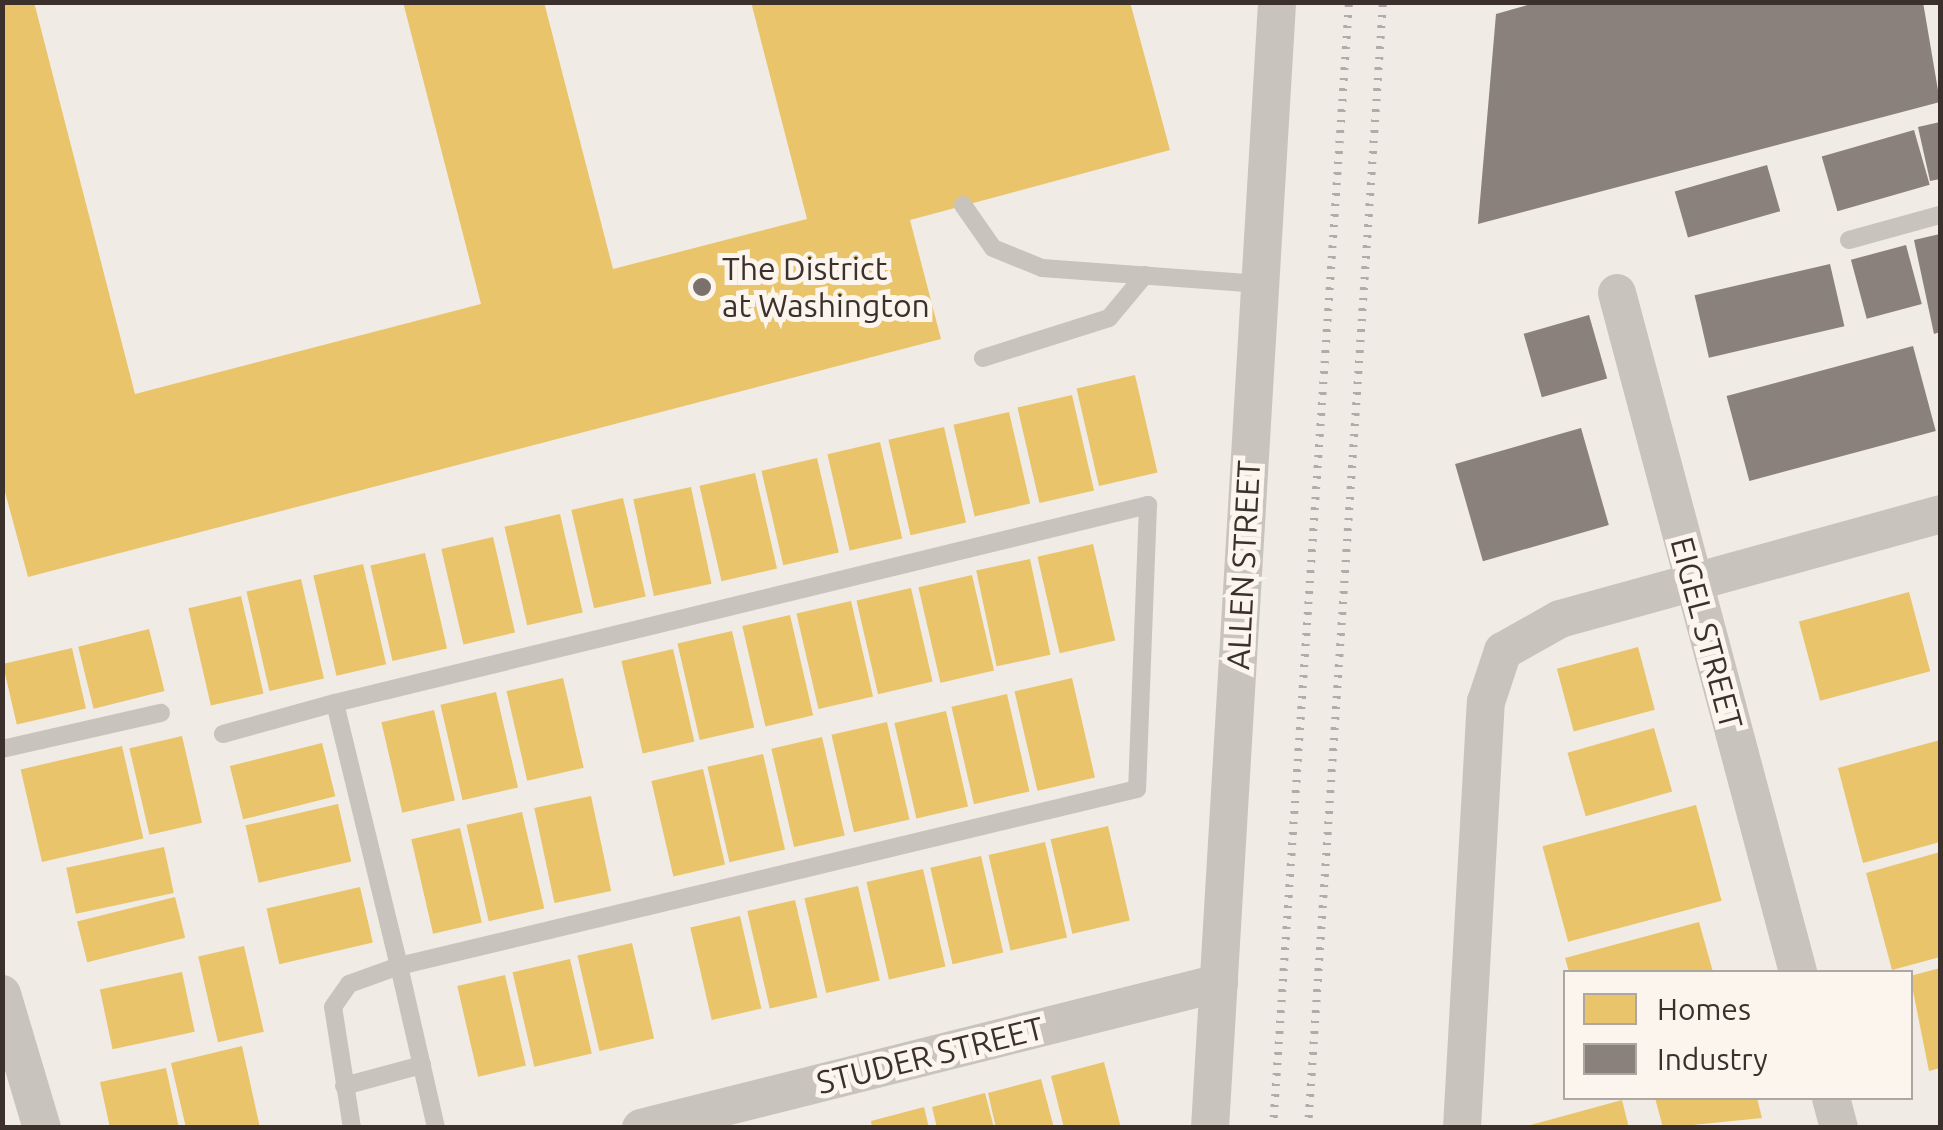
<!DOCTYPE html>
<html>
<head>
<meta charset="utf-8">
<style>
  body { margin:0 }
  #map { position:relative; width:1943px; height:1130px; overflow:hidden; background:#f0ebe5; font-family:Ubuntu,sans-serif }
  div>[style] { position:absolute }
  .homes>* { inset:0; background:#e9c46a; transform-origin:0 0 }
  .industry>* { inset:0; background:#8a817c; transform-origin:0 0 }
  .service>* { height:18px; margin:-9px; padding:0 9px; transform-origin:9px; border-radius:9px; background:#c9c3be }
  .minor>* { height:38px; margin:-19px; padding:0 19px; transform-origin:19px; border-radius:19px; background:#c9c3be }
  .rail>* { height:8px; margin-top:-4px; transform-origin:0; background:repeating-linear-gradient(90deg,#b1aca8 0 2.5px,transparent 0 10.5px) }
  .dots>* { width:28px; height:28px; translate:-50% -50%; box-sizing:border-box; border:5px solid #fbf5ee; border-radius:50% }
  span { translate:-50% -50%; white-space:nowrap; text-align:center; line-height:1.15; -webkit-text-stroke:10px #fbf5ee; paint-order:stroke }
  .poi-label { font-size:32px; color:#3b302b }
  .left { translate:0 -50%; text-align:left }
  .street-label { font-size:32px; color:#3b302b }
  .frame { position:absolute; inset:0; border:5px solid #3b302b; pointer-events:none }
  .legend { position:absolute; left:1563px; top:970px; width:350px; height:130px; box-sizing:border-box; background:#fbf5ee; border:2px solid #aea6a0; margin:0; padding:12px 18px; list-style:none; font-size:30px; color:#3b302b }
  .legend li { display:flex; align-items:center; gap:20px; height:50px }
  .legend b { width:50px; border:2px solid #aea6a0 }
</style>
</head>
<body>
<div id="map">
  <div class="homes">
    <i style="clip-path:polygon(2px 2px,34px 2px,135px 394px,481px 304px,403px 2px,544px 2px,613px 269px,807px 219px,751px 2px,1130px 2px,1170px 150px,910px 220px,941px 339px,28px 577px,2px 481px)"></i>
    <i style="left:1135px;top:375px;width:100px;height:60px;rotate:77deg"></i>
    <i style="left:1072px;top:395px;width:98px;height:56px;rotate:77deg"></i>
    <i style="left:1009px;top:412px;width:94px;height:57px;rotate:77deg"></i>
    <i style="left:944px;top:427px;width:98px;height:57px;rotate:77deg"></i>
    <i style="left:880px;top:442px;width:99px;height:54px;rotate:77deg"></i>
    <i style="left:817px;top:458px;width:97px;height:57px;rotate:77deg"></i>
    <i style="left:755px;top:473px;width:98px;height:57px;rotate:77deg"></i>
    <i style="left:691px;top:487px;width:99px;height:59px;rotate:78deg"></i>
    <i style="left:623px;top:498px;width:101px;height:53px;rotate:77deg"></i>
    <i style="left:560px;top:514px;width:101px;height:57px;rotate:77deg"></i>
    <i style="left:493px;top:537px;width:98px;height:53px;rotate:77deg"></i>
    <i style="left:1093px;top:544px;width:99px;height:57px;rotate:77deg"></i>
    <i style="left:425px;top:553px;width:98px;height:56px;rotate:77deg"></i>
    <i style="left:1030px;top:559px;width:98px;height:55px;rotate:78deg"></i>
    <i style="left:363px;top:564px;width:103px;height:51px;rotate:77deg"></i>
    <i style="left:972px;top:575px;width:98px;height:55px;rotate:77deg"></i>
    <i style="left:301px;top:579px;width:102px;height:56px;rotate:77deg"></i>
    <i style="left:911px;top:588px;width:96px;height:56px;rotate:77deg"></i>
    <i style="left:1909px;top:592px;width:82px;height:114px;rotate:75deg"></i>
    <i style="left:241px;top:596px;width:100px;height:54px;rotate:77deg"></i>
    <i style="left:851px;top:601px;width:98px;height:56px;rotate:77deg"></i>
    <i style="left:790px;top:615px;width:103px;height:49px;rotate:77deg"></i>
    <i style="left:149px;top:629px;width:64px;height:73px;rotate:76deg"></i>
    <i style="left:732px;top:631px;width:99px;height:56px;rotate:77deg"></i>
    <i style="left:1638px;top:647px;width:65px;height:84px;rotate:75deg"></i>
    <i style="left:72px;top:648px;width:62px;height:71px;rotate:77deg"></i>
    <i style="left:673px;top:649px;width:95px;height:53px;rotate:77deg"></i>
    <i style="left:563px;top:678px;width:92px;height:58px;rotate:77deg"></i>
    <i style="left:1072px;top:678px;width:102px;height:59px;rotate:77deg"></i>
    <i style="left:496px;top:692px;width:98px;height:57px;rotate:77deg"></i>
    <i style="left:1007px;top:694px;width:100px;height:57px;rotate:77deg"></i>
    <i style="left:434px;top:710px;width:93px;height:54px;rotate:77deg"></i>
    <i style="left:946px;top:711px;width:98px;height:53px;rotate:77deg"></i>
    <i style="left:887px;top:722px;width:100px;height:57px;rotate:77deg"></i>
    <i style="left:1654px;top:728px;width:66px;height:90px;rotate:74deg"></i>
    <i style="left:182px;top:736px;width:89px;height:54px;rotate:77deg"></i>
    <i style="left:822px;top:737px;width:101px;height:52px;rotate:77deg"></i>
    <i style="clip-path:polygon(1940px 740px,1940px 842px,1863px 863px,1838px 768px)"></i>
    <i style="left:322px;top:743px;width:55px;height:95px;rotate:76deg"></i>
    <i style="left:122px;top:746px;width:95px;height:104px;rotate:77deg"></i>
    <i style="left:763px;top:754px;width:98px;height:57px;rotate:77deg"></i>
    <i style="left:703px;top:769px;width:98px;height:53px;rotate:77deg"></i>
    <i style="left:591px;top:796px;width:97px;height:58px;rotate:78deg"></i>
    <i style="left:338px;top:804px;width:59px;height:95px;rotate:77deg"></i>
    <i style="left:1696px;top:805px;width:99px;height:159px;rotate:75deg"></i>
    <i style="left:522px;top:812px;width:99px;height:57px;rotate:77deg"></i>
    <i style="left:1108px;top:826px;width:97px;height:59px;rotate:77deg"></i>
    <i style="left:460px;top:828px;width:97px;height:50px;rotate:77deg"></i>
    <i style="left:1045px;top:842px;width:98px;height:58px;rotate:77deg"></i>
    <i style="left:164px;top:847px;width:47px;height:100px;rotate:78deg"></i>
    <i style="clip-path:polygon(1940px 852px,1940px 957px,1892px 970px,1866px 873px)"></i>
    <i style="left:981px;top:856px;width:99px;height:52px;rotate:77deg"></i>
    <i style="left:923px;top:869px;width:100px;height:58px;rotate:77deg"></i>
    <i style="left:858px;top:886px;width:97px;height:55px;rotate:77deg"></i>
    <i style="left:360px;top:887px;width:57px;height:96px;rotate:77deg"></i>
    <i style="left:175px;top:897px;width:42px;height:101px;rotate:76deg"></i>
    <i style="left:795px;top:900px;width:100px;height:49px;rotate:77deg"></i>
    <i style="left:740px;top:916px;width:95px;height:51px;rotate:77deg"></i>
    <i style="clip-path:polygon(1699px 922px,1713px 972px,1569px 972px,1565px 958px)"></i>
    <i style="left:632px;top:943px;width:98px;height:56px;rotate:77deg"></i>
    <i style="left:244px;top:946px;width:88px;height:47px;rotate:77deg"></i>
    <i style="left:570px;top:959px;width:97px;height:59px;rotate:77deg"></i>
    <i style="clip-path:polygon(1940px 968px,1940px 1068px,1929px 1071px,1910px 976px)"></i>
    <i style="left:182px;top:972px;width:61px;height:84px;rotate:78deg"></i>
    <i style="left:505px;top:975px;width:93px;height:49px;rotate:77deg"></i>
    <i style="clip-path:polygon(242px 1046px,260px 1128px,186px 1128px,171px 1063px)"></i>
    <i style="clip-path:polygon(1104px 1062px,1121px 1128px,1064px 1128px,1051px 1076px)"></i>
    <i style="clip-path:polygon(166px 1068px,179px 1128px,110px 1128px,100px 1082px)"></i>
    <i style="clip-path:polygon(1041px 1079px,1054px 1128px,996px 1128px,988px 1093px)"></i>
    <i style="clip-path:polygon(985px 1093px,994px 1128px,937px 1128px,932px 1107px)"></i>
    <i style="clip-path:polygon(1655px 1098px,1757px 1098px,1762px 1118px,1663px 1128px)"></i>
    <i style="clip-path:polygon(1622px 1100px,1629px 1128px,1527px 1128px,1527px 1126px)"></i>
    <i style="clip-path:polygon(924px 1107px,929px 1128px,872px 1128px,871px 1121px)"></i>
  </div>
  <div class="industry">
    <i style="clip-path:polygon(1538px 2px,1923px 2px,1940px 102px,1478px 224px,1496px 14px)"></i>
    <i style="clip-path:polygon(1940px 122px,1940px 179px,1930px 181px,1918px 127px)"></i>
    <i style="left:1914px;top:130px;width:57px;height:96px;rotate:74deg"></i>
    <i style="left:1767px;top:165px;width:48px;height:96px;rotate:74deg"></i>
    <i style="clip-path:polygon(1940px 234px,1940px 332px,1934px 334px,1914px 240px)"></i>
    <i style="left:1906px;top:245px;width:61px;height:57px;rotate:75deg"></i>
    <i style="left:1830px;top:264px;width:64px;height:139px;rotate:77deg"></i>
    <i style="left:1589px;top:315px;width:66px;height:68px;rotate:74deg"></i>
    <i style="left:1913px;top:346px;width:88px;height:193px;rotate:75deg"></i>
    <i style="left:1581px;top:428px;width:101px;height:131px;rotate:74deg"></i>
  </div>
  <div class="service">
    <i style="left:963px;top:205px;width:52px;rotate:55.1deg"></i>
    <i style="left:993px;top:248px;width:53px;rotate:22.2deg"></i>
    <i style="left:1042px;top:268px;width:219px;rotate:4.2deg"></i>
    <i style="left:1849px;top:240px;width:94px;rotate:-15.4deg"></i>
    <i style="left:983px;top:358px;width:132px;rotate:-17.6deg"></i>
    <i style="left:1109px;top:318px;width:56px;rotate:-50.1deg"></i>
    <i style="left:223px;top:734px;width:116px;rotate:-15.5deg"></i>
    <i style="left:335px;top:703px;width:837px;rotate:-13.69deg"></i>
    <i style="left:1148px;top:505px;width:284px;rotate:92.2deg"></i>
    <i style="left:1137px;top:789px;width:759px;rotate:166.51deg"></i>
    <i style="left:399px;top:966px;width:271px;rotate:-103.7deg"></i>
    <i style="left:2px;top:749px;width:163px;rotate:-12.8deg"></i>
    <i style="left:344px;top:1086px;width:81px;rotate:-15.1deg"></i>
    <i style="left:352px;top:1128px;width:122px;rotate:-98.9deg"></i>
    <i style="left:333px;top:1007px;width:28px;rotate:-55deg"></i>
    <i style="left:349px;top:984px;width:53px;rotate:-19.8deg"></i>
    <i style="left:399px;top:966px;width:166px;rotate:77.1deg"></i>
  </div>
  <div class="minor">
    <i style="left:1617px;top:293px;width:703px;rotate:75.07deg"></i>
    <i style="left:2px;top:994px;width:140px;rotate:73.4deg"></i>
    <i style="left:1831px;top:1098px;width:31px;rotate:75deg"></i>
    <i style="left:641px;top:1128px;width:596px;rotate:-14.08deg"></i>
    <i style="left:1210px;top:1128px;width:1128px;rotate:-86.59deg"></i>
    <i style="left:1462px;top:1128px;width:427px;rotate:-86.8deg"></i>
    <i style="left:1486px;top:702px;width:54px;rotate:-71.6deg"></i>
    <i style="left:1503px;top:651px;width:65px;rotate:-29.3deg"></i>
    <i style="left:1560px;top:619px;width:394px;rotate:-15.4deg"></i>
  </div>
  <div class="rail">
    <i style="left:1273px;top:1128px;width:1129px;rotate:-86.14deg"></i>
    <i style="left:1308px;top:1128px;width:1128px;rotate:-86.19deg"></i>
  </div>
  <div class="dots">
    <i style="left:702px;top:287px;background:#7a716c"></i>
  </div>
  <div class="poi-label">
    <span class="left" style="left:722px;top:287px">The District<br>at Washington</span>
  </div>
  <div class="street-label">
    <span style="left:1243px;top:565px;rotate:-87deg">ALLEN STREET</span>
    <span style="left:1707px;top:633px;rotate:75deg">EIGEL STREET</span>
    <span style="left:930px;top:1055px;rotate:-14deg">STUDER STREET</span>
  </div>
  <div class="frame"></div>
  <ul class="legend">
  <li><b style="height:28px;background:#e9c46a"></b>Homes</li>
  <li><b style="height:28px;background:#8a817c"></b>Industry</li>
  </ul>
</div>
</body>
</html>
